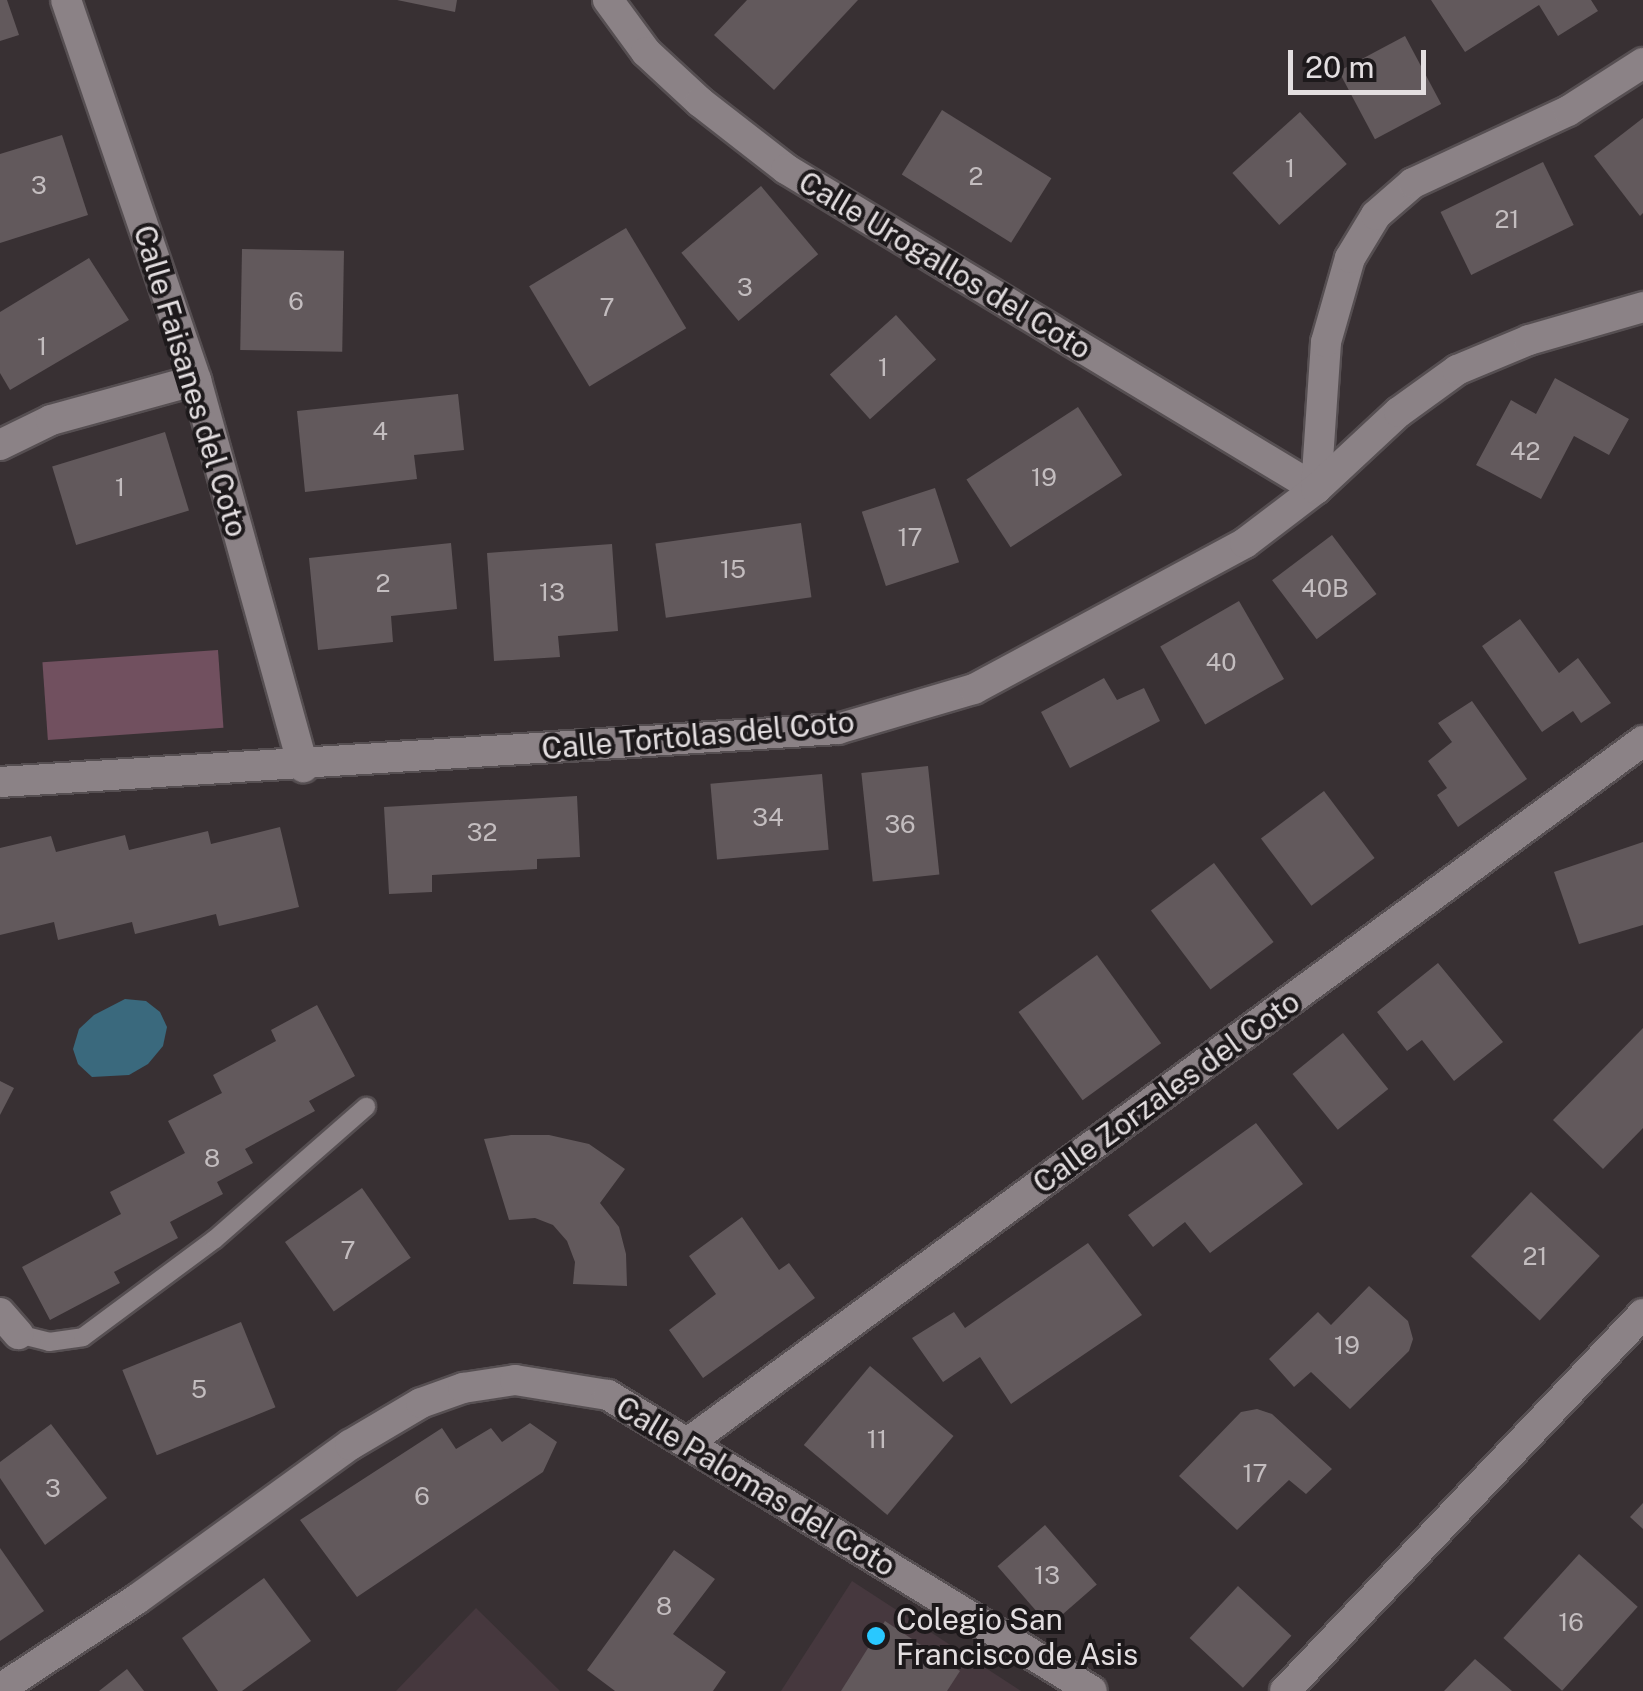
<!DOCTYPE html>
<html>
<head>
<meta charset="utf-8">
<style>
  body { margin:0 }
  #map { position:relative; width:1643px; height:1691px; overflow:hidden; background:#383033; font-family:"Public Sans",sans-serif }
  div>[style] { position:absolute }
  .built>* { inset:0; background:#46383e }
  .green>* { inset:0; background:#71505f; transform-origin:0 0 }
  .water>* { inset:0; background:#3a697d }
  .building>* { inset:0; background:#62595c; transform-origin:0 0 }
  .roads { filter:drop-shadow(2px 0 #564f52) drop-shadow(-2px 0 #564f52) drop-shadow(0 2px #564f52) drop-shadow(0 -2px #564f52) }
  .service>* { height:18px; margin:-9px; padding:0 9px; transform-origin:9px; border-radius:9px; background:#8b8286 }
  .minor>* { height:30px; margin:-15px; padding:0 15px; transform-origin:15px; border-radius:15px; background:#8b8286 }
  .dots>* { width:28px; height:28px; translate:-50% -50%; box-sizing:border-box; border:5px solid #1d191b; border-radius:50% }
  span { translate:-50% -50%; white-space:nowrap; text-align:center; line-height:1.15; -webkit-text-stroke:8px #1d191b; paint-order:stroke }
  .number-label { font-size:25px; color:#c3bdbf }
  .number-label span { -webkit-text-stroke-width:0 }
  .street-label { font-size:30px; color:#e3dee0 }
  .poi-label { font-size:30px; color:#e3dee0 }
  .left { translate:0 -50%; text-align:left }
  .scale { position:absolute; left:1288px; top:50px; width:138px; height:45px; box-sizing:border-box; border:5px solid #e3dee0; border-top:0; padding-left:12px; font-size:30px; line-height:35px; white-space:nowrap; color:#e3dee0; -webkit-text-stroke:8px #1d191b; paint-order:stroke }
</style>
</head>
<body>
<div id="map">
  <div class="built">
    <i style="clip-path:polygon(852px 1581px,1021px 1691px,781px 1691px)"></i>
    <i style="clip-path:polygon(476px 1608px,560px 1691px,396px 1691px)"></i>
  </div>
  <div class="green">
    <i style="left:218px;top:650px;width:78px;height:176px;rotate:86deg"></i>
  </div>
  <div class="water">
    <i style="clip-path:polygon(125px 999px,146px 1001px,160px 1012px,167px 1027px,163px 1046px,148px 1064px,129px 1075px,92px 1077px,78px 1064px,73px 1049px,79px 1029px,94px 1015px)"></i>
  </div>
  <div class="building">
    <i style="clip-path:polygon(0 0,7px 0,19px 35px,0 41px)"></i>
    <i style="clip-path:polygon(397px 0,457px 0,455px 12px)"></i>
    <i style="clip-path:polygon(747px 0,858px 0,774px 90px,714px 35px)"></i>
    <i style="clip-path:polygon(1431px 0,1591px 0,1598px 11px,1558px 36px,1539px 5px,1465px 52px)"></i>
    <i style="left:1405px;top:36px;width:77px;height:75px;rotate:62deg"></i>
    <i style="left:942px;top:110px;width:129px;height:76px;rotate:32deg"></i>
    <i style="left:1300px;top:112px;width:70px;height:91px;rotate:48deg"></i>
    <i style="clip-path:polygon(1643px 118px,1643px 213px,1640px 216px,1594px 156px)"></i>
    <i style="clip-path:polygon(62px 135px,88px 215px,0 243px,0 154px)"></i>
    <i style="left:1543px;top:162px;width:70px;height:114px;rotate:64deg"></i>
    <i style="left:761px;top:186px;width:89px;height:104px;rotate:50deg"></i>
    <i style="left:626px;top:228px;width:117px;height:113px;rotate:59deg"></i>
    <i style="left:242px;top:249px;width:102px;height:101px;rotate:1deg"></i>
    <i style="clip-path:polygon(89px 258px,129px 320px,10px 390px,0 373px,0 312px)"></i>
    <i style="left:896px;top:315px;width:60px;height:89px;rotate:48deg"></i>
    <i style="clip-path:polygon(1555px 378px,1629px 419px,1609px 455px,1574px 436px,1541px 499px,1476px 465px,1511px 400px,1536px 414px)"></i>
    <i style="clip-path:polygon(458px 394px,464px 450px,414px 455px,417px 479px,305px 492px,297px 411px)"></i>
    <i style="left:1078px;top:407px;width:81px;height:133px;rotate:57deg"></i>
    <i style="left:165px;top:432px;width:82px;height:118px;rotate:73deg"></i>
    <i style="left:935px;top:488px;width:78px;height:77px;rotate:72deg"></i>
    <i style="left:801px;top:523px;width:75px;height:147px;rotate:82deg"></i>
    <i style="left:1332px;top:535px;width:74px;height:75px;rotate:53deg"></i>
    <i style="clip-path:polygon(451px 543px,457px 609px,391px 616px,393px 642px,318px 650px,309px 558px)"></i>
    <i style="clip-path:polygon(612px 544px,618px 631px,558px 636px,560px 657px,494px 661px,487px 553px)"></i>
    <i style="left:1239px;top:601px;width:90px;height:91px;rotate:60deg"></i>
    <i style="clip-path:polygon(1520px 619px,1559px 673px,1578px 658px,1611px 703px,1581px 723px,1573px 711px,1542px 732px,1482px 646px)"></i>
    <i style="clip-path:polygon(1104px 678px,1117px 700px,1144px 688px,1160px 721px,1070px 768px,1041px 712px)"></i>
    <i style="clip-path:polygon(1472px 701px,1527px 779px,1458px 827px,1437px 795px,1447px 788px,1428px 761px,1452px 742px,1438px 723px)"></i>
    <i style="left:928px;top:766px;width:109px;height:67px;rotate:84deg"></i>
    <i style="left:822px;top:774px;width:76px;height:112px;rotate:85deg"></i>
    <i style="left:1324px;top:791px;width:84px;height:79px;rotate:53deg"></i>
    <i style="clip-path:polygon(577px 796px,580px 857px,537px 859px,537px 869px,432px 875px,432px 892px,389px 894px,384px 807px)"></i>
    <i style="clip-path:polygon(280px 827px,299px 907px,219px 926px,216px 914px,135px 934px,132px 922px,58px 940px,54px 922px,0 935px,0 848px,51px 836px,56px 852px,125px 835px,129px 850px,208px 831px,211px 844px)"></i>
    <i style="clip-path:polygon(1643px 842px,1643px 925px,1579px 944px,1554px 872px)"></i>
    <i style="left:1214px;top:863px;width:99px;height:79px;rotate:53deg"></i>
    <i style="left:1097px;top:955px;width:109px;height:97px;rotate:54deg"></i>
    <i style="clip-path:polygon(1438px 963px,1503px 1042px,1454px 1081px,1422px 1040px,1407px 1051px,1377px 1012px)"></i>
    <i style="clip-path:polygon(317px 1005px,355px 1076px,309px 1101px,315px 1111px,245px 1149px,253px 1163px,217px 1182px,223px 1194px,170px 1222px,178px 1238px,114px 1272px,120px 1283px,50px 1320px,22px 1267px,121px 1214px,110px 1192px,185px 1153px,168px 1121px,222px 1093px,213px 1075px,276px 1041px,271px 1030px)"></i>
    <i style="clip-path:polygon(1643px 1028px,1643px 1128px,1603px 1169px,1553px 1120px)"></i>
    <i style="left:1343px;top:1033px;width:72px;height:65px;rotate:51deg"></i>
    <i style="clip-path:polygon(0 1081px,14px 1088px,0 1115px)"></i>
    <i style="clip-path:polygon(1256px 1123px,1303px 1184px,1210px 1253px,1185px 1222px,1153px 1247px,1128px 1215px)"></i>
    <i style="clip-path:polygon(511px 1135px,549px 1135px,589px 1144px,625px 1169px,600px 1203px,619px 1227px,626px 1254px,627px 1286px,573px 1284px,575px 1262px,567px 1241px,553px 1225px,535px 1218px,509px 1220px,484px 1139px)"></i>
    <i style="left:362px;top:1188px;width:85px;height:94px;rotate:55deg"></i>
    <i style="left:1531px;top:1192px;width:94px;height:88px;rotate:43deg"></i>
    <i style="clip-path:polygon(742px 1217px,779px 1270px,789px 1263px,815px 1298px,703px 1378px,669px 1330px,716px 1294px,689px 1256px)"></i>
    <i style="clip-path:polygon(1088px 1243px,1142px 1315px,1011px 1404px,980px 1357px,943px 1382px,912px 1338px,954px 1312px,965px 1328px)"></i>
    <i style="clip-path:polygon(1369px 1286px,1408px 1321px,1413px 1339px,1409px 1351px,1350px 1409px,1311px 1372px,1294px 1387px,1269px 1359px,1318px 1312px,1331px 1325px)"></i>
    <i style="left:241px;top:1322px;width:92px;height:128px;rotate:68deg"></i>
    <i style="left:870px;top:1366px;width:109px;height:103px;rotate:40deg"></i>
    <i style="clip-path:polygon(1257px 1409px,1272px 1414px,1332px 1469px,1306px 1494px,1289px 1480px,1237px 1530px,1179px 1476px,1241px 1412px)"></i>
    <i style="clip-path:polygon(530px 1423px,557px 1442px,543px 1472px,357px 1597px,300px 1520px,442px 1428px,456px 1449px,491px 1428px,502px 1442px)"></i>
    <i style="clip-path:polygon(51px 1424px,107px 1498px,45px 1545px,0 1478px,0 1462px)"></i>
    <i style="clip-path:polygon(1643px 1503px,1643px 1529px,1630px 1517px)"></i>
    <i style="left:1045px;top:1525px;width:79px;height:63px;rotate:49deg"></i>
    <i style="clip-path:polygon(0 1548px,44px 1611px,0 1641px)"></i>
    <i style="clip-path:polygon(674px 1550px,715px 1579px,673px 1634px,726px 1672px,713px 1691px,615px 1691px,587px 1670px)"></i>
    <i style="left:1579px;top:1554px;width:79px;height:113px;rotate:42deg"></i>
    <i style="clip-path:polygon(264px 1578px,311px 1641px,242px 1691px,218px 1691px,182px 1638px)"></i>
    <i style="left:1238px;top:1586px;width:73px;height:71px;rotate:43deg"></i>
    <i style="clip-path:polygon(885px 1621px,960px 1671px,947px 1691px,841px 1691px)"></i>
    <i style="clip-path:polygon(1475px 1659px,1512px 1691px,1444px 1691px)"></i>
    <i style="clip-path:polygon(127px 1669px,144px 1691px,99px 1691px)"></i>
  </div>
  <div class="roads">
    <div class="service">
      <i style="left:18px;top:1334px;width:32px;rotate:14deg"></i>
      <i style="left:49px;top:1342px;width:34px;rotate:-8deg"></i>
      <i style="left:83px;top:1337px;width:164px;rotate:-36.6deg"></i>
      <i style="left:215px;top:1239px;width:201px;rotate:-41.2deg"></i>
    </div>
    <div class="minor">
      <i style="left:66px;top:0;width:402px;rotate:71.1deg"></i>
      <i style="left:196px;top:380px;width:402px;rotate:74.5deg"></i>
      <i style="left:608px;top:0;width:64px;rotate:53.8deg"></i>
      <i style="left:646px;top:52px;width:74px;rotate:42.8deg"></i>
      <i style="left:700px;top:102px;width:109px;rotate:37.9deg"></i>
      <i style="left:786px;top:169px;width:619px;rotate:31.12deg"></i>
      <i style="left:1316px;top:489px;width:147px;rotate:-86.1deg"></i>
      <i style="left:1326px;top:342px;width:87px;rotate:-74.1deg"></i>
      <i style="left:1350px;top:258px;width:50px;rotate:-58.8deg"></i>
      <i style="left:1376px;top:215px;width:49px;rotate:-40.9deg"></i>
      <i style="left:1413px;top:183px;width:171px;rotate:-24.9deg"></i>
      <i style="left:1568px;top:111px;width:89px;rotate:-32.6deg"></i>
      <i style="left:0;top:445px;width:57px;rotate:-26.1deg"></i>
      <i style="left:51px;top:420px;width:150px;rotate:-15.4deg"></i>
      <i style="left:0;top:782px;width:840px;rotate:-3.62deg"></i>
      <i style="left:838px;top:729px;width:142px;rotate:-16.4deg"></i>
      <i style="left:974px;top:689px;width:308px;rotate:-28.3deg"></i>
      <i style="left:1245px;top:543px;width:89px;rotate:-37.3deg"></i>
      <i style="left:1316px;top:489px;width:113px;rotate:-42.9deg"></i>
      <i style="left:1399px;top:412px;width:72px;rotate:-35.9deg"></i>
      <i style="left:1457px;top:370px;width:78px;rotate:-22.6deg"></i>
      <i style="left:1529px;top:340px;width:119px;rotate:-16.1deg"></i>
      <i style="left:0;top:1313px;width:28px;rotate:49deg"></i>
      <i style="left:689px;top:1442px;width:1184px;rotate:-36.31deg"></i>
      <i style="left:0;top:1689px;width:164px;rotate:-33.3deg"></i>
      <i style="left:137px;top:1599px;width:263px;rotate:-35.9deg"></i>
      <i style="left:350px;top:1445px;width:82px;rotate:-30.6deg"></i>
      <i style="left:421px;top:1403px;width:45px;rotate:-19.7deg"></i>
      <i style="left:463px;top:1388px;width:53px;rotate:-8.7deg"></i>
      <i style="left:515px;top:1380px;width:94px;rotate:9.2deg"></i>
      <i style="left:608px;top:1395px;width:567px;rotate:31.45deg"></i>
      <i style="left:1285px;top:1691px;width:520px;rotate:-46.48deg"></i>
    </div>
  </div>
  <div class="dots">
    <i style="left:876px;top:1636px;background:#29c8ff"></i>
  </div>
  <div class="number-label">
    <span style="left:1290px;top:168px">1</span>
    <span style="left:976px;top:176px">2</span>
    <span style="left:39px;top:185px">3</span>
    <span style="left:1507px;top:219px">21</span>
    <span style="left:745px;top:287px">3</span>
    <span style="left:296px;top:301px">6</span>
    <span style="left:607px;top:307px">7</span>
    <span style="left:42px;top:346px">1</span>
    <span style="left:883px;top:367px">1</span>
    <span style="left:380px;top:431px">4</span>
    <span style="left:1525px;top:451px">42</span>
    <span style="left:1044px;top:477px">19</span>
    <span style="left:120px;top:487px">1</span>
    <span style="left:910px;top:537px">17</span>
    <span style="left:733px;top:569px">15</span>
    <span style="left:383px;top:583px">2</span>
    <span style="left:1325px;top:588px">40B</span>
    <span style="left:552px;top:592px">13</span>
    <span style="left:1221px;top:662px">40</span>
    <span style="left:768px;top:817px">34</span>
    <span style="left:900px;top:824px">36</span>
    <span style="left:482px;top:832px">32</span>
    <span style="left:212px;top:1158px">8</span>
    <span style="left:348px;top:1250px">7</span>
    <span style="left:1535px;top:1256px">21</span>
    <span style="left:1347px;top:1345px">19</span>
    <span style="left:199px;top:1389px">5</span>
    <span style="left:877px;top:1439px">11</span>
    <span style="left:1255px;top:1473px">17</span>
    <span style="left:53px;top:1488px">3</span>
    <span style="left:422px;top:1496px">6</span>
    <span style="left:1047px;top:1575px">13</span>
    <span style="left:664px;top:1606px">8</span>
    <span style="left:1571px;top:1622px">16</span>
  </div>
  <div class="street-label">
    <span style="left:945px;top:265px;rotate:31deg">Calle Urogallos del Coto</span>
    <span style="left:191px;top:381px;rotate:73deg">Calle Faisanes del Coto</span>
    <span style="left:698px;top:735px;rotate:-5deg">Calle Tortolas del Coto</span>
    <span style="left:1166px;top:1092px;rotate:-36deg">Calle Zorzales del Coto</span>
    <span style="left:756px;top:1486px;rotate:31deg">Calle Palomas del Coto</span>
  </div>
  <div class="poi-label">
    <span class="left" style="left:896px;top:1636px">Colegio San<br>Francisco de Asis</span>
  </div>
  <div class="scale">20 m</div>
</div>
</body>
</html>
